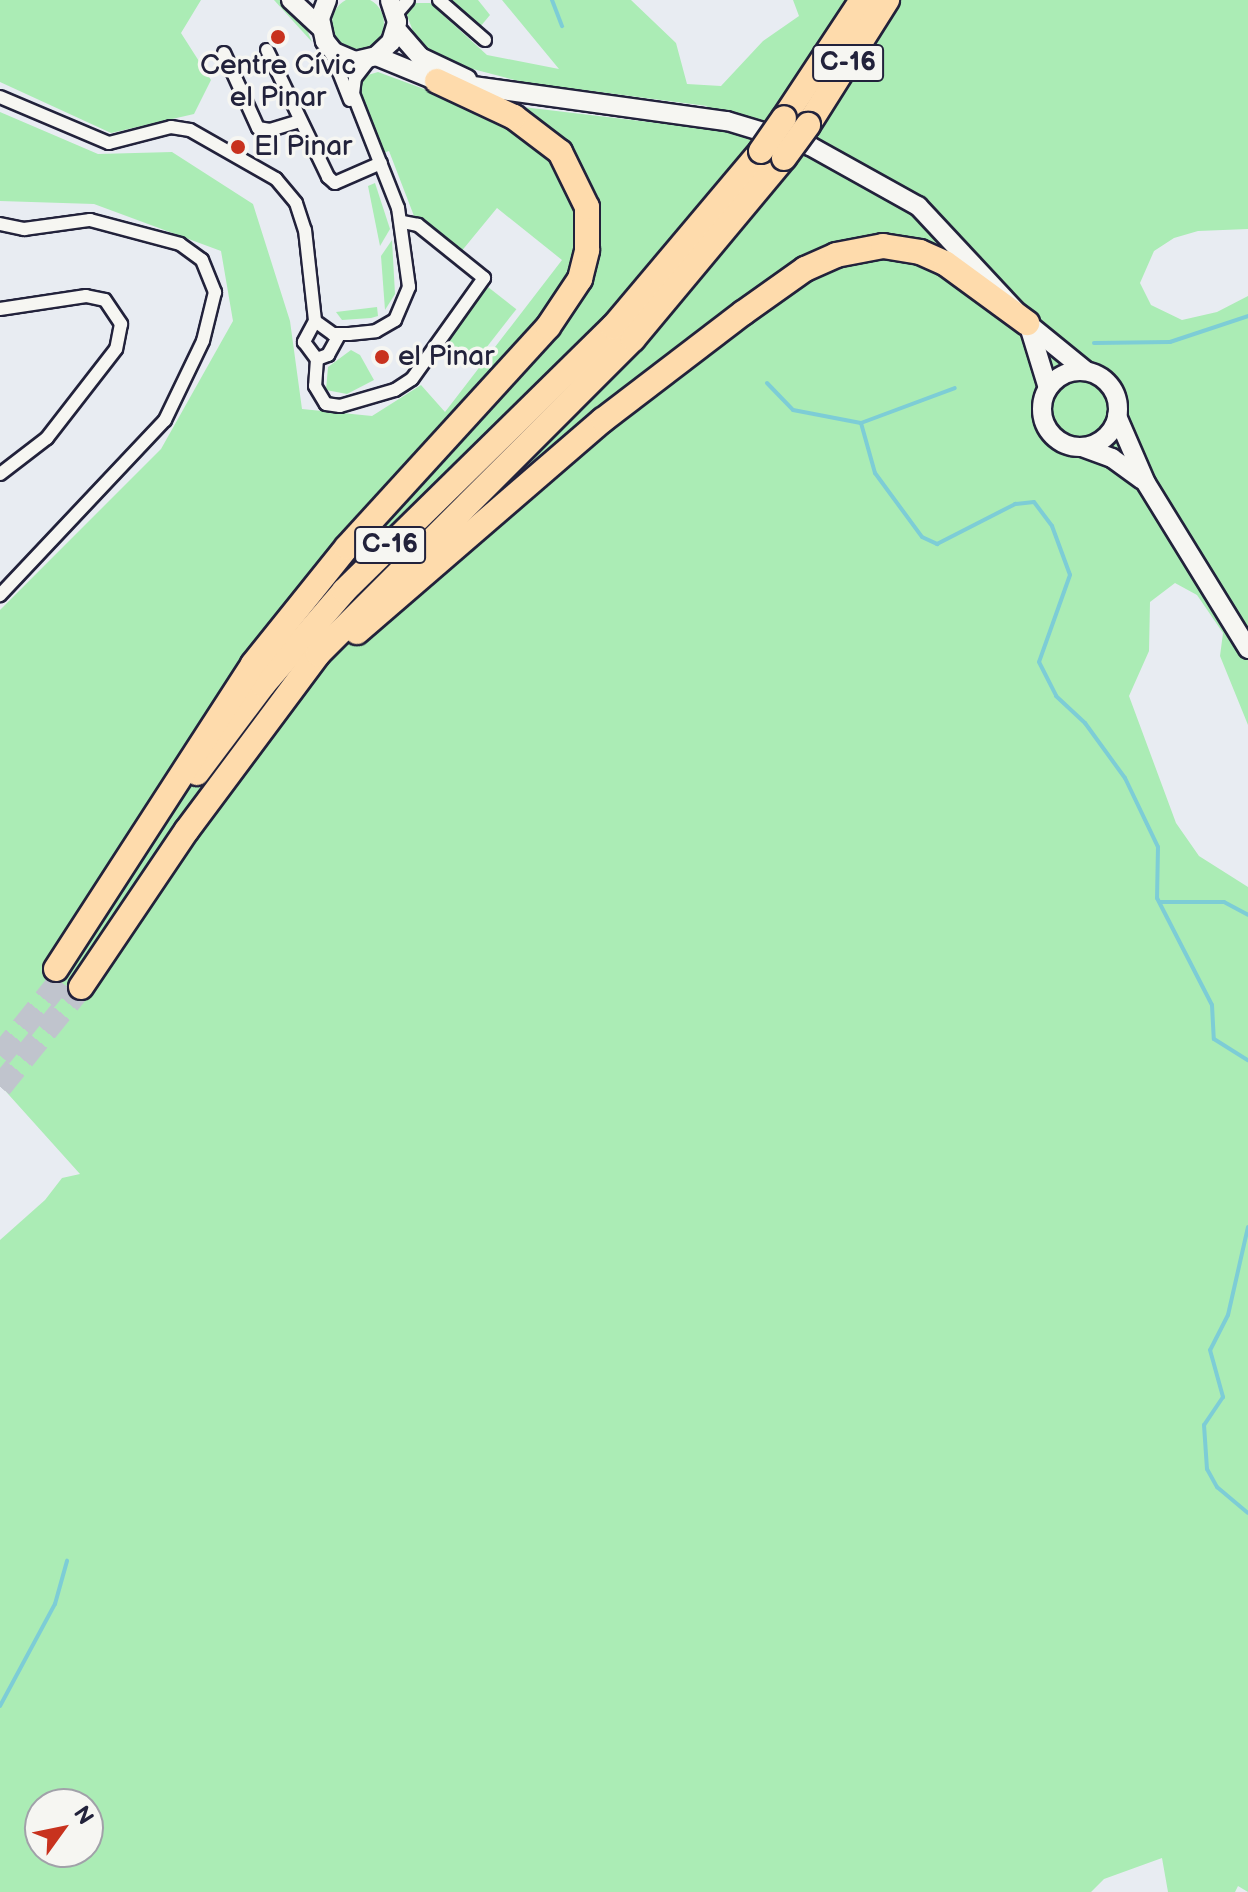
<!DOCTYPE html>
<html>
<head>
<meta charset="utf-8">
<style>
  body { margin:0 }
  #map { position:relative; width:1248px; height:1892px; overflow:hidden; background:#e8ecf2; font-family:"Balsamiq Sans",sans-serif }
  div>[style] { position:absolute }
  .green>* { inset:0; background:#abecb5; transform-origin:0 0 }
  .round { border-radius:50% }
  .stream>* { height:4px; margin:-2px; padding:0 2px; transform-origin:2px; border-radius:2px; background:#7dcdd6 }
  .highway-tunnel>* { height:24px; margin-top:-12px; transform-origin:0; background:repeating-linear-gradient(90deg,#c0c4cd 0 24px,transparent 0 36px) }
  .roads { filter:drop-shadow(2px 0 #22223b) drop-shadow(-2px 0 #22223b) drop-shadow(0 2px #22223b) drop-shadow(0 -2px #22223b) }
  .street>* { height:12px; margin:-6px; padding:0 6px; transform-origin:6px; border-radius:6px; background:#f6f6f2 }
  .secondary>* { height:18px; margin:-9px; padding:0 9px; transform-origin:9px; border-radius:9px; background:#f6f6f2 }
  .secondary>.ring { margin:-9px; padding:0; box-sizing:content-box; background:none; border:18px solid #f6f6f2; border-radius:50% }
  .highway>* { height:24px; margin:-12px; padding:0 12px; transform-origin:12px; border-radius:12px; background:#fedbac }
  .bridges { filter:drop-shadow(2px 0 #22223b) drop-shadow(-2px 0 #22223b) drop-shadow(0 2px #22223b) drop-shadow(0 -2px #22223b) }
  .highway-bridge>* { height:24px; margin:-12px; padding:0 12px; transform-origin:12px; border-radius:12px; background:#fedbac }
  .dots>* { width:22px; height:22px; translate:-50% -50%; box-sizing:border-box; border:4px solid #f6f6f2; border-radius:50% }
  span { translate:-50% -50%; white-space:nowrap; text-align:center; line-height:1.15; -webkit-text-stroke:7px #f6f6f2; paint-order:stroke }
  .shield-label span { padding:2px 6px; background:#f6f6f2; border:2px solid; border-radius:6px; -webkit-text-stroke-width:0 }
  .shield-label { font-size:26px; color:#22223b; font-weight:700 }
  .poi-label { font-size:28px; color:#22223b }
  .left { translate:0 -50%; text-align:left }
  .north { position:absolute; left:24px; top:1788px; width:80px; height:80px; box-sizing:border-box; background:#f6f6f2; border:2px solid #a1a1a9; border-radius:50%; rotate:57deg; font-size:22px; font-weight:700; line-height:32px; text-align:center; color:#22223b }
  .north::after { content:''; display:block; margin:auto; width:28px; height:36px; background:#c8321e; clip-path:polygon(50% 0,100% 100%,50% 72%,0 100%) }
</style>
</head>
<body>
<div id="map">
  <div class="green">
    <i class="round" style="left:332px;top:-3px;width:52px;height:52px"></i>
    <i style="clip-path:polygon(0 0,201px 0,181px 33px,211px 80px,194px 114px,111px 133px,0 82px)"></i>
    <i style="clip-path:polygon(274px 0,283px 0,303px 20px,312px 42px)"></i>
    <i style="clip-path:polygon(450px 0,478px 0,490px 15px,480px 27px)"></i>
    <i style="clip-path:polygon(evenodd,502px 0,631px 0,676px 43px,687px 84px,721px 86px,763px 41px,799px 16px,793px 0,1248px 0,1248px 229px,1198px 231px,1174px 238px,1154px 251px,1140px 283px,1151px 305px,1182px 320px,1217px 312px,1248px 296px,1248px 725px,1220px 656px,1223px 633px,1197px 595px,1175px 583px,1150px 602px,1149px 651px,1129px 696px,1176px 823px,1199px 856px,1248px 887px,1248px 1892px,1238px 1886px,1235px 1892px,1168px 1892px,1162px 1858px,1104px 1879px,1091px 1892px,0 1892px,0 1240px,45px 1200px,62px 1178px,80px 1174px,0 1085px,0 610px,161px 449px,233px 321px,221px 251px,94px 204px,0 201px,0 112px,98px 154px,172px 152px,253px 204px,290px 321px,302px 409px,372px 416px,421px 385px,445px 412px,562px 260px,497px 208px,460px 253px,414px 216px,389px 151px,383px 153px,362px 106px,356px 90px,361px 77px,378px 72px,505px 119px,547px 150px,566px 174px,581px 216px,578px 259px,553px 309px,461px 408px,490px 397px,531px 354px,576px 301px,595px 257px,590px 197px,577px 166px,555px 139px,506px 105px,691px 127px,707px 106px,522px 82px,469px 68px,426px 48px,416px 39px,406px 13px,415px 3px,430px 3px,487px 55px,559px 69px,502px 0,40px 1804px,88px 1804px,88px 1852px,40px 1852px,40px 1804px)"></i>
    <i style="clip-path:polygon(375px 183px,390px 229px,380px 246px,368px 186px)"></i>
    <i style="clip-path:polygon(392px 240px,395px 294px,385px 310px,381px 256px)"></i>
    <i style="left:488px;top:287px;width:36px;height:73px;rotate:38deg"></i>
    <i style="clip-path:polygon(377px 307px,378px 316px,371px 318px,342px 320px,336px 312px)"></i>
    <i style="clip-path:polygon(351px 350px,360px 355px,374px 380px,347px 394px,326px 390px,328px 367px)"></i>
  </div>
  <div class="stream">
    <i style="left:552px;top:0;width:28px;rotate:69deg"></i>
    <i style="left:1094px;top:343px;width:76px;rotate:-0.8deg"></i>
    <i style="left:1170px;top:342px;width:82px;rotate:-18.4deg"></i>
    <i style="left:767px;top:383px;width:37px;rotate:46deg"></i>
    <i style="left:793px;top:410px;width:69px;rotate:10.8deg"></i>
    <i style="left:861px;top:423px;width:52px;rotate:74.4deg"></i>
    <i style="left:875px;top:473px;width:79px;rotate:53.7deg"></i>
    <i style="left:922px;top:537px;width:17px;rotate:25deg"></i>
    <i style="left:937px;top:544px;width:88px;rotate:-27.1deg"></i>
    <i style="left:1015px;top:504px;width:19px;rotate:-6deg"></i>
    <i style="left:1034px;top:502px;width:30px;rotate:53deg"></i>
    <i style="left:1052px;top:526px;width:52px;rotate:69.8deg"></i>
    <i style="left:1070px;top:575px;width:92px;rotate:109.6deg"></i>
    <i style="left:1039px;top:662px;width:38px;rotate:63deg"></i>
    <i style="left:1056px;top:696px;width:40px;rotate:43deg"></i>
    <i style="left:1085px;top:723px;width:68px;rotate:54deg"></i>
    <i style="left:1125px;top:778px;width:76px;rotate:64.4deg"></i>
    <i style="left:1158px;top:847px;width:51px;rotate:91.1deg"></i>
    <i style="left:1157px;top:898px;width:120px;rotate:62.8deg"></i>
    <i style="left:1212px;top:1005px;width:34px;rotate:87deg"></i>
    <i style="left:1214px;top:1039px;width:40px;rotate:32deg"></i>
    <i style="left:861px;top:423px;width:100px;rotate:-20.4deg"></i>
    <i style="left:1160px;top:902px;width:64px"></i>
    <i style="left:1224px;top:902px;width:27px;rotate:28deg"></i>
    <i style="left:1248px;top:1227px;width:90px;rotate:102.8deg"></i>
    <i style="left:1228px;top:1315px;width:39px;rotate:117deg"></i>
    <i style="left:1210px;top:1350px;width:49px;rotate:74.5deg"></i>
    <i style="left:1223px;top:1397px;width:34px;rotate:124deg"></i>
    <i style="left:1204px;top:1425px;width:44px;rotate:86.1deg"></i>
    <i style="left:1207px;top:1469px;width:21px;rotate:61deg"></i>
    <i style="left:1217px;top:1487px;width:40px;rotate:40deg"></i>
    <i style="left:0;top:1706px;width:116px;rotate:-61.7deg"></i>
    <i style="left:55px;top:1604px;width:45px;rotate:-74.4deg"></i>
  </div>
  <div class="highway-tunnel">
    <i style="left:0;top:1056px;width:102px;rotate:-51.3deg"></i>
    <i style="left:0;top:1087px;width:129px;rotate:-51deg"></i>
  </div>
  <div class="roads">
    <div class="street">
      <i style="left:439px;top:0;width:61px;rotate:41deg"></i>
      <i style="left:396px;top:14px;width:18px;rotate:-49deg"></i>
      <i style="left:329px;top:47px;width:57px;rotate:68.4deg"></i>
      <i style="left:267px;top:50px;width:141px;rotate:64.3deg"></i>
      <i style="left:328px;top:177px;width:9px;rotate:41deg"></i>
      <i style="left:335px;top:183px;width:50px;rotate:-23.5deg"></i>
      <i style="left:224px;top:53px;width:82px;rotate:65.6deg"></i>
      <i style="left:258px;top:128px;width:12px;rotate:9deg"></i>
      <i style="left:270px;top:130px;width:31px;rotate:-17deg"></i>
      <i style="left:0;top:97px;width:118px;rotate:22.9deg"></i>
      <i style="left:109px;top:143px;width:64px;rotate:-14.5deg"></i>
      <i style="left:171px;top:127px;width:19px;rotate:9deg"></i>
      <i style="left:190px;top:130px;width:99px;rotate:29.7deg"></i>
      <i style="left:276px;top:179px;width:31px;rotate:50deg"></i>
      <i style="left:296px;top:203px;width:28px;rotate:72deg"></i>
      <i style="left:305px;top:230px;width:92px;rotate:83.7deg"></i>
      <i style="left:315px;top:321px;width:22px;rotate:36deg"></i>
      <i style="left:333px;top:334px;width:16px"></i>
      <i style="left:349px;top:334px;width:27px;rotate:-6deg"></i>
      <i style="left:376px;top:331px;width:22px;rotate:-30deg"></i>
      <i style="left:395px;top:320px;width:36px;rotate:-67deg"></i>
      <i style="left:409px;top:287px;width:80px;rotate:-97.9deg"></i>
      <i style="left:398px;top:208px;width:123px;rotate:-111.5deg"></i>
      <i style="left:353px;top:94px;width:16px;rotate:-83deg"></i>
      <i style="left:355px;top:78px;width:24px;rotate:-52deg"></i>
      <i style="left:0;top:224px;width:25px;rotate:12deg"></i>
      <i style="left:24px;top:229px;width:67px;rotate:-7.8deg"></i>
      <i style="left:90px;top:220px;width:93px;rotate:14.9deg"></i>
      <i style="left:180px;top:244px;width:27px;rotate:36deg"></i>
      <i style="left:202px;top:260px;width:35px;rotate:68deg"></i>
      <i style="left:215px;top:292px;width:50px;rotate:103.8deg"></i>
      <i style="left:203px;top:341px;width:88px;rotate:115.7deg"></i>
      <i style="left:165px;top:420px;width:241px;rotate:133.3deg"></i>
      <i style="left:0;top:309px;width:87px;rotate:-8.6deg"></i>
      <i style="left:86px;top:296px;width:19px;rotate:12deg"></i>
      <i style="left:105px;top:300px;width:29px;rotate:56deg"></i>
      <i style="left:121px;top:324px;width:25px;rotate:101deg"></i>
      <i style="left:116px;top:349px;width:113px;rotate:127.8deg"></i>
      <i style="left:47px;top:438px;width:59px;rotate:142.5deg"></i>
      <i style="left:315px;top:321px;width:24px;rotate:118deg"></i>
      <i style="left:304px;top:342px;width:21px;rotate:53deg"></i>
      <i style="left:317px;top:359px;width:27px;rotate:94deg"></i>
      <i style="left:315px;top:386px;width:21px;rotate:59deg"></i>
      <i style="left:326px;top:404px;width:14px;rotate:8deg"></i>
      <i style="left:340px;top:406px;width:57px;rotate:-16.2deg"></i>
      <i style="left:395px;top:390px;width:20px;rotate:-33deg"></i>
      <i style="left:412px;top:379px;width:124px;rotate:-54.5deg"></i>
      <i style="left:484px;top:278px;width:85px;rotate:-141.2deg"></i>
      <i style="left:418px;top:225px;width:16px;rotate:-169deg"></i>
      <i style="left:317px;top:359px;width:12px;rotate:-20deg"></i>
      <i style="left:328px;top:355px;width:23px;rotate:-61deg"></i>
    </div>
    <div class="secondary">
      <i style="left:291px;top:0;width:40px;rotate:43deg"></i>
      <i style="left:327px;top:0;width:19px;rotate:111deg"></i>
      <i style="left:320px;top:18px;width:24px;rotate:78deg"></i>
      <i style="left:325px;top:41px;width:14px;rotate:51deg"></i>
      <i style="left:334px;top:52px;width:23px;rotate:23deg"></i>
      <i style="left:355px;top:61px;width:22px;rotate:-13deg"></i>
      <i style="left:376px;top:56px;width:21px;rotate:-43deg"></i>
      <i style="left:391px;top:42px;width:21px;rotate:-73deg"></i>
      <i style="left:397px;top:22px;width:23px;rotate:-108deg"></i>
      <i style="left:396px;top:29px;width:37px;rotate:49deg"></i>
      <i style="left:420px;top:57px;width:52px;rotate:25.1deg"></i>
      <i style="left:376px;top:56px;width:66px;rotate:22.3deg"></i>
      <i style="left:437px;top:81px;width:293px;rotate:7.9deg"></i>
      <i style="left:727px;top:121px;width:87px;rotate:16.8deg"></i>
      <i style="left:810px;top:146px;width:124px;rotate:29.1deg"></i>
      <i style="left:918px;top:206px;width:160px;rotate:47deg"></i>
      <i style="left:1027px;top:323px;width:76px;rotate:39.1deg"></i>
      <i style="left:1029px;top:326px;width:65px;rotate:73deg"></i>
      <i class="ring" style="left:1042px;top:371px;width:58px;height:58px"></i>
      <i style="left:1117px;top:416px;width:73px;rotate:66.6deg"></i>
      <i style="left:1146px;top:483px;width:195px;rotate:58.4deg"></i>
      <i style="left:1082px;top:447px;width:32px;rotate:20deg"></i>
      <i style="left:1112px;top:458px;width:37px;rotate:36deg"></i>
    </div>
    <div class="highway">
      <i style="left:784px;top:118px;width:141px;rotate:-56.5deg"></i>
      <i style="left:808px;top:125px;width:148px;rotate:-57.7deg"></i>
      <i style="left:357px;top:632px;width:325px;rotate:-40.8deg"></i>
      <i style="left:603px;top:420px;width:176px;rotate:-37.4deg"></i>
      <i style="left:743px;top:313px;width:76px;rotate:-35.4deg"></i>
      <i style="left:805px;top:269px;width:34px;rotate:-24deg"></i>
      <i style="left:836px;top:255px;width:48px;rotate:-10.8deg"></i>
      <i style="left:883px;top:246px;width:37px;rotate:9deg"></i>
      <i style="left:920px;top:252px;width:27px;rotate:24deg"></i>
      <i style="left:945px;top:263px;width:102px;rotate:36.2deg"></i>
      <i style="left:197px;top:773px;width:110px;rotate:-53.1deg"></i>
      <i style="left:263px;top:685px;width:124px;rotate:-49.2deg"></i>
      <i style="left:344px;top:591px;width:377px;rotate:-44.5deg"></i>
      <i style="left:613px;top:327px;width:230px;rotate:-49.9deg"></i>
      <i style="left:56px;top:969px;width:363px;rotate:-57.1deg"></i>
      <i style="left:253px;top:664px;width:150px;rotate:-51.2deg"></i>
      <i style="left:347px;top:547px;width:298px;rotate:-47.6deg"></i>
      <i style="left:548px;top:327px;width:58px;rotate:-56.3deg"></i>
      <i style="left:580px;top:279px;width:30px;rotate:-76deg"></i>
      <i style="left:587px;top:250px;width:43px;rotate:-90deg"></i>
      <i style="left:587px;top:207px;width:61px;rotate:-116.1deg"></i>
      <i style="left:560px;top:152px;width:58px;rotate:-142.7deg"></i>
      <i style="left:514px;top:117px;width:85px;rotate:-154.9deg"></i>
      <i style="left:81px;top:987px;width:189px;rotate:-56deg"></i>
      <i style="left:187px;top:830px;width:219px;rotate:-53.3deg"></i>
      <i style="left:318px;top:654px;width:445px;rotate:-45deg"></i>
      <i style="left:633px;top:339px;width:236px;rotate:-50.2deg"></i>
    </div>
  </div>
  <div class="bridges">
    <div class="highway-bridge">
      <i style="left:761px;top:151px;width:40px;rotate:-55.1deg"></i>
      <i style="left:784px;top:158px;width:41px;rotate:-54deg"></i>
    </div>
  </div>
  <div class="dots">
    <i style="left:278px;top:37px;background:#c8321e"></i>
    <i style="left:238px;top:147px;background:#c8321e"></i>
    <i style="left:382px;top:357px;background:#c8321e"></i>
  </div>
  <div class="shield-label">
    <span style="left:848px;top:63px">C-16</span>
    <span style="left:390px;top:545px">C-16</span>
  </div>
  <div class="poi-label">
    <span style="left:278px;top:82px">Centre Cívic<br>el Pinar</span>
    <span class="left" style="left:254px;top:147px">El Pinar</span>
    <span class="left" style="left:398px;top:357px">el Pinar</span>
  </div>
  <div class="north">N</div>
</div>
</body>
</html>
